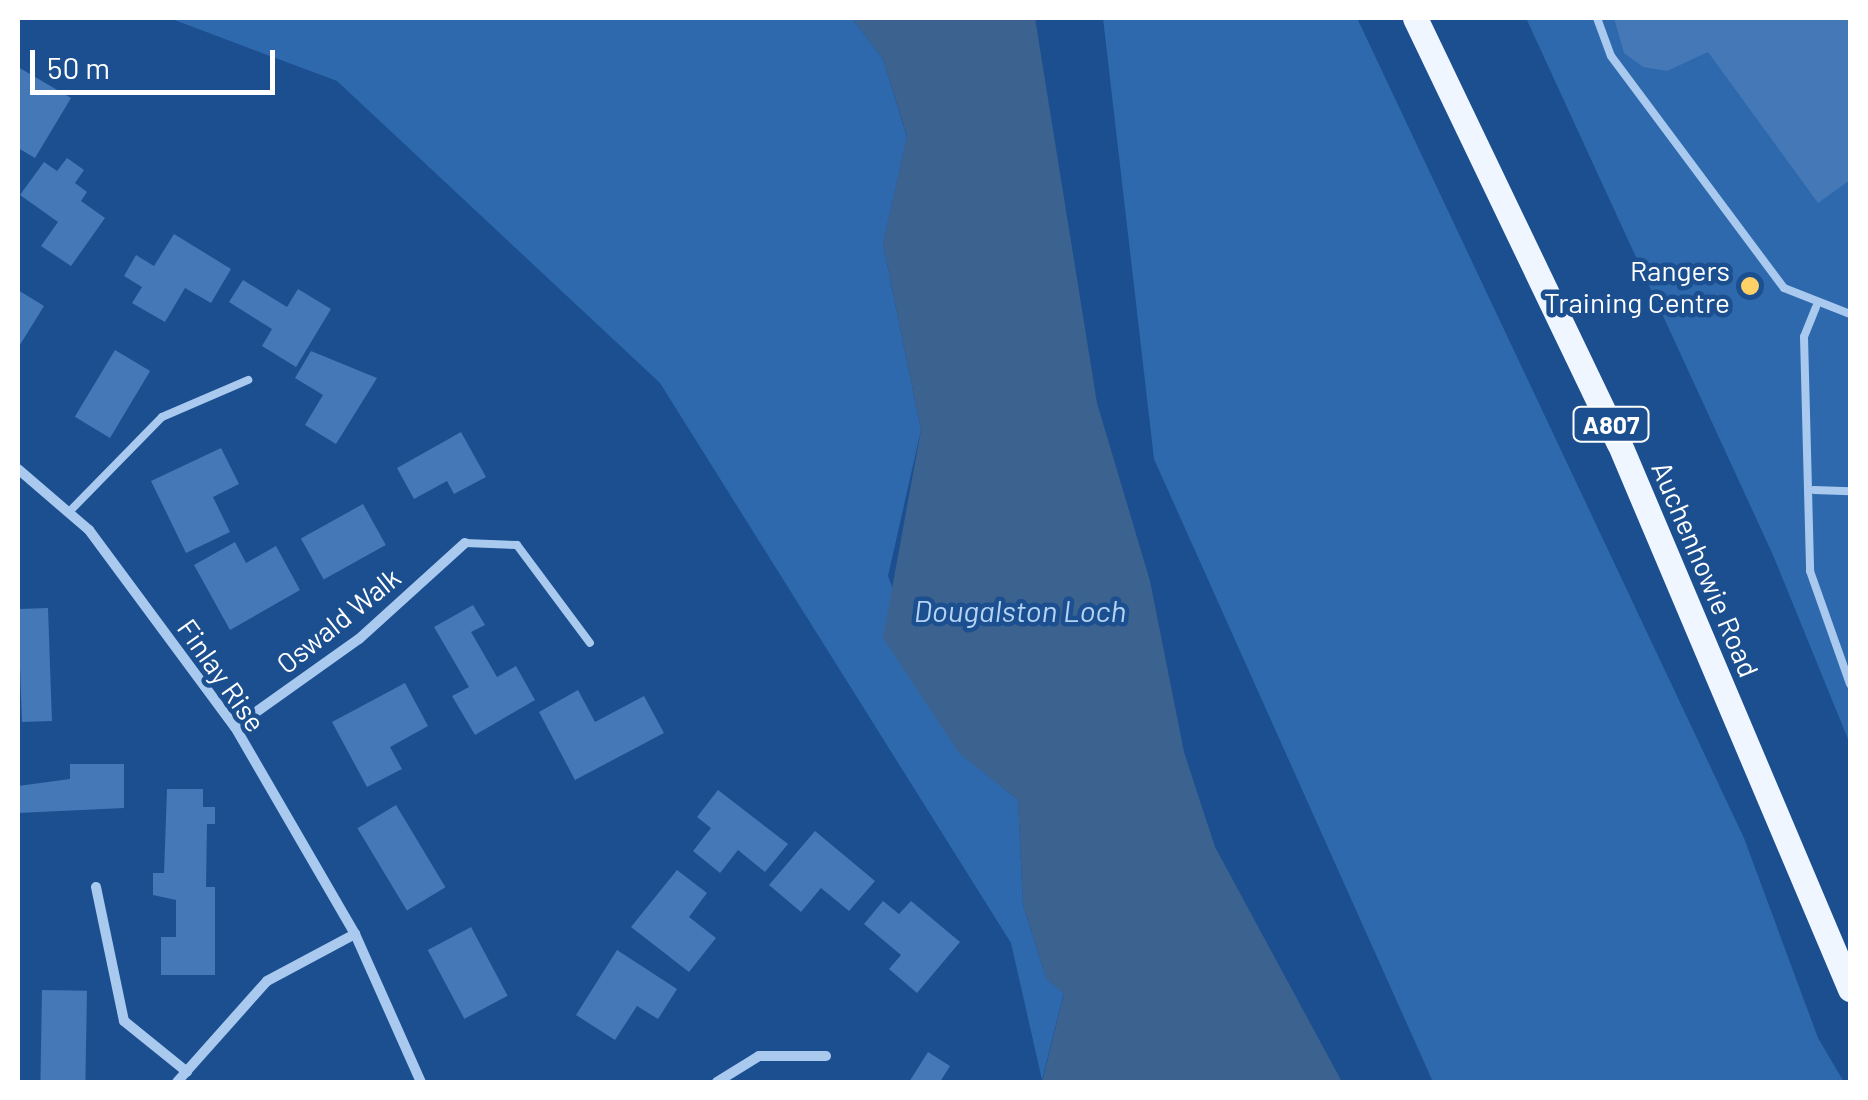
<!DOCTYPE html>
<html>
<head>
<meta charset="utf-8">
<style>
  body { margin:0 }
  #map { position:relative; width:1868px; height:1100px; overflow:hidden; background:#1b4f8f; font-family:Barlow,sans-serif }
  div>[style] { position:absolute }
  .green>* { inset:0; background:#2e69ad }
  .water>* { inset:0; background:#3c6290 }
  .building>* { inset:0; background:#4478b7; transform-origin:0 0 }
  .service>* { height:8px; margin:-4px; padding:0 4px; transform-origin:4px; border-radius:4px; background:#a9c9ee }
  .minor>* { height:10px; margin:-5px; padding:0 5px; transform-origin:5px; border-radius:5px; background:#a9c9ee }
  .primary>* { height:25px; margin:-12.5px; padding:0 12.5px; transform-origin:12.5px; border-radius:12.5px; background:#f0f6ff }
  .dots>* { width:28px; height:28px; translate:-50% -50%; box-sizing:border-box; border:5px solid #1b4f8f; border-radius:50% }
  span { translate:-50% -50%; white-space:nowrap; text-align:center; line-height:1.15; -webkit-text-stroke:9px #1b4f8f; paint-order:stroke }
  .shield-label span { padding:2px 8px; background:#1b4f8f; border:2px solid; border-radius:8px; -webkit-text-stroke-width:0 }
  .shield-label { font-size:25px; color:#fff; font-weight:700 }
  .poi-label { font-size:28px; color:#fff }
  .right { translate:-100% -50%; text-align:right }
  .street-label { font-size:28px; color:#fff }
  .water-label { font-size:30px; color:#b5d3f5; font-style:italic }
  .frame { position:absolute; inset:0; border:20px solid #fff; pointer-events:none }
  .scale { position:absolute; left:30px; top:50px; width:245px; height:45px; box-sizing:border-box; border:5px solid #fff; border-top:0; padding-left:12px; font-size:30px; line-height:35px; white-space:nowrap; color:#fff; -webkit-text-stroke:8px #1b4f8f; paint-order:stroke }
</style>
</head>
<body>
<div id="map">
  <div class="green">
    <i style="clip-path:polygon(169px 18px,852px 18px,883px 59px,907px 137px,883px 244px,921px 430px,888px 576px,959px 752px,1018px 800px,1023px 905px,1046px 978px,1064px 993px,1042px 1080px,1011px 943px,660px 383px,337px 81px)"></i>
    <i style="clip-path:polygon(1103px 18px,1357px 18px,1744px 838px,1818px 1038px,1844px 1082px,1433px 1082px,1154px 459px)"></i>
    <i style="clip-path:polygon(1526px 18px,1850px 18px,1850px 744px,1773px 555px)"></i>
  </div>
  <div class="water">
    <i style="clip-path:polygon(852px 18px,1035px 18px,1097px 403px,1150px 581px,1184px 752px,1215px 847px,1342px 1082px,1042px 1082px,1064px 994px,1046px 978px,1023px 905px,1018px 800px,959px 753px,883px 638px,921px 430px,883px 244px,907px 136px,883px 59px)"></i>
  </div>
  <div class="building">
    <i style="clip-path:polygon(1614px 18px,1850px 18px,1850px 180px,1818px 203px,1708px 52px,1667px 71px,1643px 67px,1624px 53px)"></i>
    <i style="clip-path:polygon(18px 67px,71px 98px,35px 158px,18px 148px)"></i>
    <i style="clip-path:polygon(67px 158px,84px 170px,75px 183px,87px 192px,81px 201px,105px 218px,71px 266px,41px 246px,58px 222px,20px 195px,44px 162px,57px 171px)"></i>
    <i style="clip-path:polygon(174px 234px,231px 269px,211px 303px,185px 288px,165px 322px,132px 303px,142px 287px,124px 276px,136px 255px,154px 266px)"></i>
    <i style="clip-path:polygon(243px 280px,287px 307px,298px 289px,331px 309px,296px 367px,262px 346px,272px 329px,229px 302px)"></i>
    <i style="clip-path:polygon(18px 290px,44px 306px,18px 348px)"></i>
    <i style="left:115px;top:350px;width:41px;height:78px;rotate:31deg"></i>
    <i style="clip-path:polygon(311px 351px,377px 378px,336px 444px,305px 425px,323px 395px,295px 378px)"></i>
    <i style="clip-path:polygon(461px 432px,486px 477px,454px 494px,447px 481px,414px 499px,397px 468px)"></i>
    <i style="clip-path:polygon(221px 448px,239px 484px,213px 497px,230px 532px,186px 553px,151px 481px)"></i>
    <i style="left:363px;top:504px;width:47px;height:71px;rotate:61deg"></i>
    <i style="clip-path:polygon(235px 542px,246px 563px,276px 546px,300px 590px,230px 630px,194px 565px)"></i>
    <i style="clip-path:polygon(473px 605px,485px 625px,471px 632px,497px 677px,516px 666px,535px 700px,475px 735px,452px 696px,469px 687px,434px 627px)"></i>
    <i style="left:48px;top:608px;width:113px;height:30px;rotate:88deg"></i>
    <i style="clip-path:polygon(405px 683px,428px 726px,390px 747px,402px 769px,367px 787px,332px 722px)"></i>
    <i style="clip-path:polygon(578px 690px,595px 722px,644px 696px,664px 733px,575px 780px,539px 712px)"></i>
    <i style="clip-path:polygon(70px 764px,124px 764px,124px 808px,18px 813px,18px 786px,70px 779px)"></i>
    <i style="clip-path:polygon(167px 789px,203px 789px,203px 807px,215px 807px,215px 824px,207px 824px,206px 887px,215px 887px,215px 975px,161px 975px,161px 937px,176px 937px,176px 900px,153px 895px,153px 873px,164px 873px)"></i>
    <i style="clip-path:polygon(718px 790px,788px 844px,765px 872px,738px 850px,720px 873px,693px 851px,711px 828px,697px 817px)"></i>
    <i style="left:396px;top:805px;width:96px;height:45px;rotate:59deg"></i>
    <i style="clip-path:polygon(815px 831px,875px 881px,849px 911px,821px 888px,801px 912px,769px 885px)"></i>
    <i style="clip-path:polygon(677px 870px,707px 893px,689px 917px,716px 938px,689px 972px,631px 927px)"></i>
    <i style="clip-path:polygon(883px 901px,899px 914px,911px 901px,960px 942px,917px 993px,889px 969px,901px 955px,864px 924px)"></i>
    <i style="left:471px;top:927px;width:78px;height:49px;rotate:62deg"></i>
    <i style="clip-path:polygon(617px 950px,677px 989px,658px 1019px,637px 1006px,615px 1040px,576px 1015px)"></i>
    <i style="left:42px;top:990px;width:45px;height:92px;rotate:1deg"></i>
    <i style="clip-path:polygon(928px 1052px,950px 1066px,940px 1082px,909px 1082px)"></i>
  </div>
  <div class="service">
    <i style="left:1597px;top:18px;width:40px;rotate:69.8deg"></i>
    <i style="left:1611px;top:56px;width:289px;rotate:53.3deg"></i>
    <i style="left:1784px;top:288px;width:71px;rotate:21.5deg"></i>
    <i style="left:1816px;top:307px;width:32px;rotate:112deg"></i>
    <i style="left:1804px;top:337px;width:234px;rotate:88.5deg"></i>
    <i style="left:1810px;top:571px;width:120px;rotate:70.5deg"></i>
    <i style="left:1814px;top:490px;width:36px;rotate:2deg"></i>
    <i style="left:68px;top:513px;width:134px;rotate:-45.6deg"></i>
    <i style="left:162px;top:417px;width:94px;rotate:-23.3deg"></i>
    <i style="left:465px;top:543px;width:52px;rotate:2.2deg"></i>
    <i style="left:517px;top:545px;width:122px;rotate:53.3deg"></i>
  </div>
  <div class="minor">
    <i style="left:18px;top:469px;width:94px;rotate:40.7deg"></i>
    <i style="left:89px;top:530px;width:245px;rotate:53.5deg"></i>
    <i style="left:235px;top:727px;width:239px;rotate:59.9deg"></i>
    <i style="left:355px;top:934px;width:162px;rotate:66deg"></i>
    <i style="left:235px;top:727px;width:152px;rotate:-35.4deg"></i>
    <i style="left:359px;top:639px;width:143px;rotate:-42.2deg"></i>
    <i style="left:96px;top:887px;width:137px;rotate:78.2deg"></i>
    <i style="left:124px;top:1021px;width:81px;rotate:39deg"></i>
    <i style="left:177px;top:1082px;width:135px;rotate:-48.3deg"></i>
    <i style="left:267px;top:981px;width:100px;rotate:-28.1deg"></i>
    <i style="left:717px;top:1082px;width:49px;rotate:-31.8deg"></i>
    <i style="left:759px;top:1056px;width:67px"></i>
  </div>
  <div class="primary">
    <i style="left:1415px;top:18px;width:471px;rotate:64.4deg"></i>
    <i style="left:1619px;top:443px;width:593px;rotate:67.07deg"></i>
  </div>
  <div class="dots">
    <i style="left:1750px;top:286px;background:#ffd166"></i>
  </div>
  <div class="shield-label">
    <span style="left:1611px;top:424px">A807</span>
  </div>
  <div class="poi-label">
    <span class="right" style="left:1730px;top:286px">Rangers<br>Training Centre</span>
  </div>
  <div class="street-label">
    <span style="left:1706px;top:569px;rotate:67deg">Auchenhowie Road</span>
    <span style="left:338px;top:620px;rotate:-39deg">Oswald Walk</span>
    <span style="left:222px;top:675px;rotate:55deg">Finlay Rise</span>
  </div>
  <div class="water-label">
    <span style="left:1020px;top:610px">Dougalston Loch</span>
  </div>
  <div class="frame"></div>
  <div class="scale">50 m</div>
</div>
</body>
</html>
